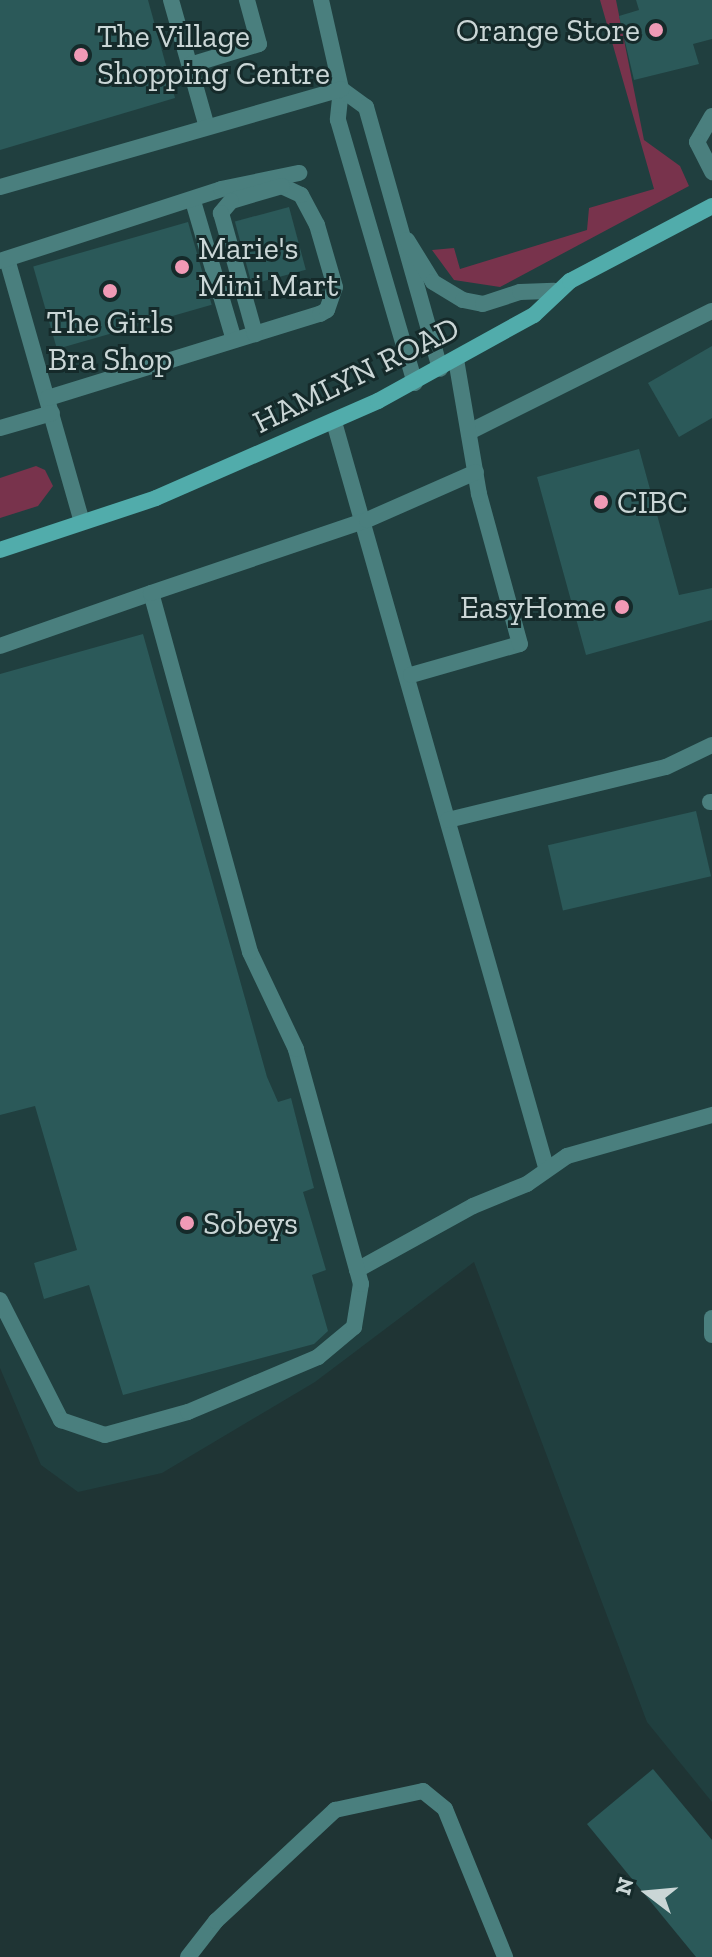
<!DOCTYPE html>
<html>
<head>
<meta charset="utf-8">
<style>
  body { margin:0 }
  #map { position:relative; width:712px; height:1957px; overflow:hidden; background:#1f3434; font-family:"Zilla Slab",serif }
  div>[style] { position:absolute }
  .built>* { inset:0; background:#203f3f }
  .green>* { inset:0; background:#78334c }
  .building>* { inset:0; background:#2b5959; transform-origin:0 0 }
  .lane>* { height:16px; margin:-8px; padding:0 8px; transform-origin:8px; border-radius:8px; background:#4a7f7e }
  .street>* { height:16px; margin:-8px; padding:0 8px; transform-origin:8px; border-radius:8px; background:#4a7f7e }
  .secondary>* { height:16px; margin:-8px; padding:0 8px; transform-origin:8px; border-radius:8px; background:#51acab }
  .dots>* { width:22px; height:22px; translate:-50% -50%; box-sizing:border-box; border:4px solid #152a2a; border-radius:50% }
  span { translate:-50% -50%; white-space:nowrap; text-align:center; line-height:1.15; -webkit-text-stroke:6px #152a2a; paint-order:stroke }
  .poi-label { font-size:32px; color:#cad6d6 }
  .right { translate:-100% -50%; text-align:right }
  .left { translate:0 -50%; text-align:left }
  .street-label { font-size:32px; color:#cad6d6 }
  .north { position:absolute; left:608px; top:1853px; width:80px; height:80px; -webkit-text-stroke:6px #152a2a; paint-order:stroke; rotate:286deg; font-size:22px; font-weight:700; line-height:32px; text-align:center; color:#cad6d6 }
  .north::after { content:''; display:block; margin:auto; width:28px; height:36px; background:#cad6d6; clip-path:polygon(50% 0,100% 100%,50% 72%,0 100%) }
</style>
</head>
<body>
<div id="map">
  <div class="built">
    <i style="clip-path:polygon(0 0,712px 0,712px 1802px,647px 1722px,474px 1262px,315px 1382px,162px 1473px,78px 1492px,41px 1465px,0 1368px)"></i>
  </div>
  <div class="green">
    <i style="clip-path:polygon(600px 0,616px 0,644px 140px,680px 166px,689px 186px,500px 287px,454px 280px,432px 250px,454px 248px,460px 269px,587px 230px,589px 208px,654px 189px)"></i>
    <i style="clip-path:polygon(36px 466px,45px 470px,53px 486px,38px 506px,0 518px,0 478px)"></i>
  </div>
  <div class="building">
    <i style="clip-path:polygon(0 0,148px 0,175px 98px,0 150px)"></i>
    <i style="clip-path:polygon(636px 0,712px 0,712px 39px,693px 44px,699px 64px,634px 80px,619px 16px,639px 10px)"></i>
    <i style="left:289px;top:207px;width:65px;height:56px;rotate:75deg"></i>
    <i style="left:188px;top:222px;width:86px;height:161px;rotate:74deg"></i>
    <i style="clip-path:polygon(712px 346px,712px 418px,679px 437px,648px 383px)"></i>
    <i style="clip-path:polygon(639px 449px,679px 595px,712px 588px,712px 620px,586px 655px,537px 477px)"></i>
    <i style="clip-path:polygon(143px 634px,267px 1077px,278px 1102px,291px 1098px,314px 1188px,303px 1192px,326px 1270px,312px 1275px,328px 1331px,314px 1344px,123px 1395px,89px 1285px,44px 1299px,34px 1263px,77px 1250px,35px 1106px,0 1115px,0 674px)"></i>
    <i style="left:696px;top:811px;width:67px;height:152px;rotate:77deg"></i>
    <i style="clip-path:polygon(653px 1769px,712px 1840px,712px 1957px,696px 1957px,587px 1824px)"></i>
  </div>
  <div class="lane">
    <i style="left:171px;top:0;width:132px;rotate:74.2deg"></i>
    <i style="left:321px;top:0;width:91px;rotate:77.3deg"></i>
    <i style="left:341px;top:89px;width:31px;rotate:96deg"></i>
    <i style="left:338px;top:120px;width:274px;rotate:73.7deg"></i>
    <i style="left:190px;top:65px;width:72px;rotate:-16.9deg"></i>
    <i style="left:259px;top:44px;width:46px;rotate:-105.3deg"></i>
    <i style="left:341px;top:89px;width:31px;rotate:36deg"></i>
    <i style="left:366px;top:107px;width:272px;rotate:74.2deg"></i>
    <i style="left:712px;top:116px;width:30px;rotate:120deg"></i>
    <i style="left:697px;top:142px;width:34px;rotate:63deg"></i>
    <i style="left:0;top:187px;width:355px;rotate:-16deg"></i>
    <i style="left:193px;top:201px;width:145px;rotate:73.6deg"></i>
    <i style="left:407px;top:240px;width:49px;rotate:58.2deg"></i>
    <i style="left:433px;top:282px;width:35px;rotate:31deg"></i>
    <i style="left:463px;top:300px;width:20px;rotate:11deg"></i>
    <i style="left:483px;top:304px;width:39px;rotate:-18deg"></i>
    <i style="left:520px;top:292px;width:34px;rotate:-2deg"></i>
    <i style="left:7px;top:259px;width:273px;rotate:74.1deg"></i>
    <i style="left:0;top:261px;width:232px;rotate:-18deg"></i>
    <i style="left:221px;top:189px;width:80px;rotate:-11.6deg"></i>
    <i style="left:48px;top:398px;width:285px;rotate:-17.2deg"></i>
    <i style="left:320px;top:314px;width:8px;rotate:-30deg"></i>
    <i style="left:327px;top:310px;width:24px;rotate:-71deg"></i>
    <i style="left:335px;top:287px;width:65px;rotate:-106.2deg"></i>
    <i style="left:317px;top:225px;width:34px;rotate:-118deg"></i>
    <i style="left:301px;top:195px;width:21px;rotate:-155deg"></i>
    <i style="left:282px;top:186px;width:53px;rotate:163.6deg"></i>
    <i style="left:231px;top:201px;width:16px;rotate:130deg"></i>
    <i style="left:221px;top:213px;width:126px;rotate:74.3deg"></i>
    <i style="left:334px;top:422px;width:775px;rotate:74.12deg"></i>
    <i style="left:0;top:428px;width:54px;rotate:-16.1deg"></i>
    <i style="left:471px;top:431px;width:269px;rotate:-26.5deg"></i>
    <i style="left:0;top:646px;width:160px;rotate:-19.3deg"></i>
    <i style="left:411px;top:675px;width:113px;rotate:-15.9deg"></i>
    <i style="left:520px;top:644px;width:156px;rotate:-105.3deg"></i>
    <i style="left:479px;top:494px;width:136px;rotate:-99.7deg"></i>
    <i style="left:710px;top:802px;width:2px"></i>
    <i style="left:448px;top:820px;width:224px;rotate:-13.7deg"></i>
    <i style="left:666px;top:767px;width:51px;rotate:-25.6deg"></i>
    <i style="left:357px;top:1270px;width:132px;rotate:-28.9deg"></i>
    <i style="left:473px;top:1206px;width:58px;rotate:-22.2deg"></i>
    <i style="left:527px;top:1184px;width:49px;rotate:-35deg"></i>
    <i style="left:567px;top:1156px;width:151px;rotate:-15.8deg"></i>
    <i style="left:0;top:1300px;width:135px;rotate:63.1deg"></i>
    <i style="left:61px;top:1420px;width:46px;rotate:18.8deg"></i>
    <i style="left:105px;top:1435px;width:86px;rotate:-15.5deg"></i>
    <i style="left:188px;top:1412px;width:141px;rotate:-22.9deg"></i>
    <i style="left:318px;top:1357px;width:47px;rotate:-39.8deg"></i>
    <i style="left:354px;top:1327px;width:44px;rotate:-80.8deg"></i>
    <i style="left:361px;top:1284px;width:244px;rotate:-105.5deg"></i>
    <i style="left:296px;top:1049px;width:107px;rotate:-115.4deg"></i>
    <i style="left:250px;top:952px;width:372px;rotate:-105.4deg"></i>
    <i style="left:151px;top:593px;width:228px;rotate:-18.7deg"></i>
    <i style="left:367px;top:520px;width:119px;rotate:-23.8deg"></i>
    <i style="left:712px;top:1318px;width:17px;rotate:90deg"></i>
  </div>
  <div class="street">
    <i style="left:188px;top:1957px;width:46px;rotate:-52.1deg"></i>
    <i style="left:216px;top:1921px;width:163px;rotate:-43deg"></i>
    <i style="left:335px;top:1810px;width:90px;rotate:-12.2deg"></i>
    <i style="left:423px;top:1791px;width:28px;rotate:39deg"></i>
    <i style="left:445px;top:1809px;width:160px;rotate:67.9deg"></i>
  </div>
  <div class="secondary">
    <i style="left:0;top:550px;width:164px;rotate:-18.4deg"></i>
    <i style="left:156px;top:498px;width:242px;rotate:-23.6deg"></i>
    <i style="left:378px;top:401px;width:178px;rotate:-28.9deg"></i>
    <i style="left:534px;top:315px;width:50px;rotate:-43.4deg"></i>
    <i style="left:570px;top:281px;width:161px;rotate:-27.8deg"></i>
  </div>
  <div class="dots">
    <i style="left:656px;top:30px;background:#f09ab6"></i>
    <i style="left:81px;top:55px;background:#f09ab6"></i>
    <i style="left:182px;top:267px;background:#f09ab6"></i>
    <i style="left:110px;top:291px;background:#f09ab6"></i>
    <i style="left:601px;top:502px;background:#f09ab6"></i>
    <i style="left:622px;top:607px;background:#f09ab6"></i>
    <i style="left:187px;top:1223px;background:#f09ab6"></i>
  </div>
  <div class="poi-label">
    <span class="right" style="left:640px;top:30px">Orange Store</span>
    <span class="left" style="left:97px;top:55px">The Village<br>Shopping Centre</span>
    <span class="left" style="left:198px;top:267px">Marie's<br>Mini Mart</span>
    <span style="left:110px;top:341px">The Girls<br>Bra Shop</span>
    <span class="left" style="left:617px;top:502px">CIBC</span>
    <span class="right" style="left:606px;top:607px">EasyHome</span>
    <span class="left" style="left:203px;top:1223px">Sobeys</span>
  </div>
  <div class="street-label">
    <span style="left:356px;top:375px;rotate:-26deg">HAMLYN ROAD</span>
  </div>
  <div class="north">N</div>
</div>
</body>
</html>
